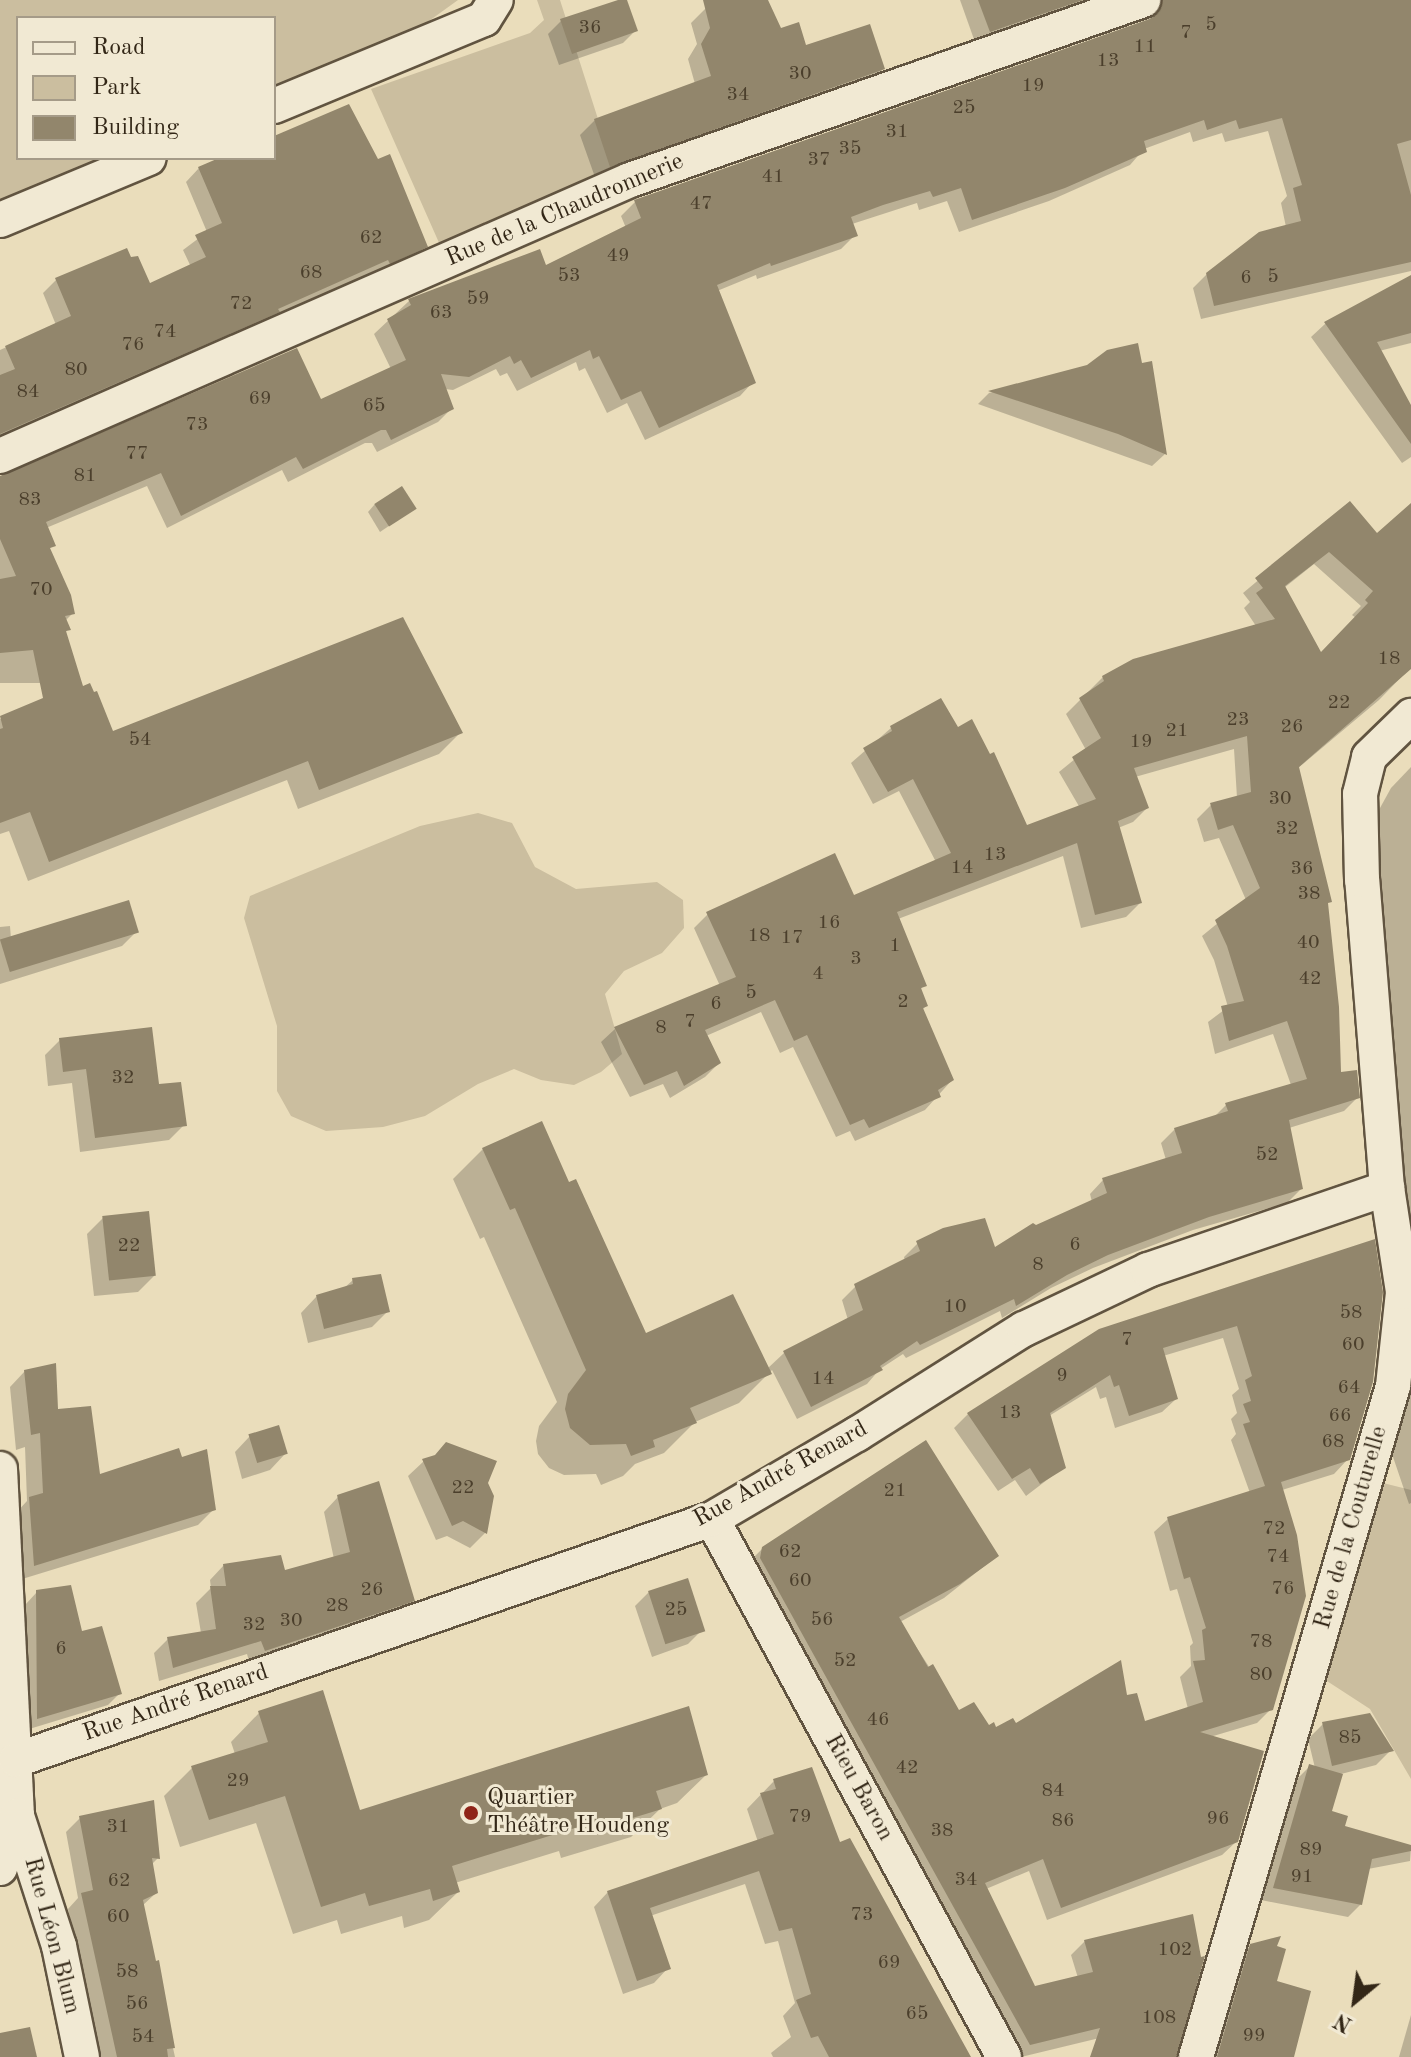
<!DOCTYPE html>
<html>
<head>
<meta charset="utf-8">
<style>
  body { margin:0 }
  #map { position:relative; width:1411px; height:2057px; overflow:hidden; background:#eaddbb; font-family:"Old Standard TT",serif }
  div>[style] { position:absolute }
  .green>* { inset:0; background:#cbbe9f }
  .shadow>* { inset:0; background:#0003 }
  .building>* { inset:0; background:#92866c; transform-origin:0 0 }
  .roads { filter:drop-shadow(2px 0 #615440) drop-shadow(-2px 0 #615440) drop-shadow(0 2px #615440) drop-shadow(0 -2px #615440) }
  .minor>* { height:34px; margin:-17px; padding:0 17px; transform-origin:17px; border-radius:17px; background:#f1e9d3 }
  .dots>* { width:22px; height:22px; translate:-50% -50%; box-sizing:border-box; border:4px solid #f1e9d3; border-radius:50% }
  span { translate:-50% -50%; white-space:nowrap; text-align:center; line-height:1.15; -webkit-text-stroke:6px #f1e9d3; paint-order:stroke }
  .number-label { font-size:20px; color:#4b3f2c }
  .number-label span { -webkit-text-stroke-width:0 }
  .street-label { font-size:24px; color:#332717 }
  .poi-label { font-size:24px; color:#332717 }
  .left { translate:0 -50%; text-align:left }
  .legend { position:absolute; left:16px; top:16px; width:260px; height:144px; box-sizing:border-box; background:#f1e9d3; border:2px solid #a59b88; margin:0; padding:10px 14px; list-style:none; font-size:24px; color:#332717 }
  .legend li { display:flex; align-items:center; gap:16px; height:40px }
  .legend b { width:40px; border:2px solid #a59b88 }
  .north { position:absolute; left:1315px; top:1961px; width:80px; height:80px; -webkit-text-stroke:6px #f1e9d3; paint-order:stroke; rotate:209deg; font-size:22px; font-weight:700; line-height:32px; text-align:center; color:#332717 }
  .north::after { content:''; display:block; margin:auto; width:28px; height:36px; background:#332717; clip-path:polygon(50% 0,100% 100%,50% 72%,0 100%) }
</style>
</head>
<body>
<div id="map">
  <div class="green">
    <i style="clip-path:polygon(0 0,458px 0,422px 26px,274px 91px,274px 18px,18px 18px,18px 158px,121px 158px,0 211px)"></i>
    <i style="clip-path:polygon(537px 0,560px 0,613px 166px,440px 245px,371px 89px,530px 33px,544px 20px)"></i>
    <i style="clip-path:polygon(478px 813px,512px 823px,535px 867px,576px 889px,657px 882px,683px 900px,684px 928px,662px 953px,624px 971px,605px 994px,622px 1054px,601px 1072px,574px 1085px,541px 1080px,514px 1069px,478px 1084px,425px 1116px,383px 1127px,326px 1131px,291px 1116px,277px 1091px,277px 1026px,244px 918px,250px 896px,420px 826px)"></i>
    <i style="clip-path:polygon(1367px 1479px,1411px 1490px,1411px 1779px,1370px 1709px,1310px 1670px)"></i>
  </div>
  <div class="shadow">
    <i style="clip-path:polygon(624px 0,636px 30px,623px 43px,559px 65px,548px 34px,561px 21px)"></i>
    <i style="clip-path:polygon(735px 0,767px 0,780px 30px,805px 48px,883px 69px,868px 83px,596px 180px,580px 135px,595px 120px,695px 84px,688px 59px,697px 44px,691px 23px,706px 8px)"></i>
    <i style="clip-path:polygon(960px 0,1105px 0,976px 45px)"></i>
    <i style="clip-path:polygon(1141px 0,1411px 0,1411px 271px,1201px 319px,1193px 288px,1207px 274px,1286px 227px,1281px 203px,1287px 196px,1268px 131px,1225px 142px,1222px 133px,1193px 142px,1190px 132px,1144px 149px,1130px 165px,1049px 201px,959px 232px,947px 201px,919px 210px,917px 203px,852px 224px,855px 235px,841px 249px,757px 279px,756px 275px,717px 291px,753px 382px,740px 396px,645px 440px,627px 403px,607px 413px,585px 368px,579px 371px,576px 362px,517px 391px,507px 373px,500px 376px,496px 369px,453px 390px,445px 389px,452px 408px,438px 422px,377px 452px,372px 443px,365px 443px,288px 482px,282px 470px,167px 528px,147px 486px,46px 528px,53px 545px,48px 550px,73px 613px,65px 621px,68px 629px,65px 633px,62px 683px,0 683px,0 487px,320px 402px,391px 369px,374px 334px,409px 301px,539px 252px,545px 267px,626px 228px,621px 216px,635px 202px,1149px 19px,1148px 7px)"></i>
    <i style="clip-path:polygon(274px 137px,425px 246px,412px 260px,376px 275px,374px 272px,271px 318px,264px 325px,0 440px,0 350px,56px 325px,43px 293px,56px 280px,149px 285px,191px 267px,183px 250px,207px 232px,186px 182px,199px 168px,224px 158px,274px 158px)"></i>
    <i style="clip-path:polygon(1411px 277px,1411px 343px,1379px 351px,1411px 409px,1411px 457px,1402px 463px,1311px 337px,1325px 324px)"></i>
    <i style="clip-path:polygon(1140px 365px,1165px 454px,1152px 466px,978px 404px,989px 393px,1088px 367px)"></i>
    <i style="clip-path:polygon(375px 504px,414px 509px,380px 532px,368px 512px)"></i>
    <i style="clip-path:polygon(evenodd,1349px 504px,1376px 536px,1411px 506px,1411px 667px,1379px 700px,1297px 769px,1326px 905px,1339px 1074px,1358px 1097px,1344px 1111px,1289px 1128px,1301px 1189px,1287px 1203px,1193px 1230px,1093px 1268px,1051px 1288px,1002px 1318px,1000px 1311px,906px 1358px,903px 1354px,880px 1369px,867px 1384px,797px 1419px,772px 1370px,739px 1403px,695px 1422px,664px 1453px,635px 1464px,623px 1476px,601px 1485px,596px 1474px,564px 1475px,549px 1468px,538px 1454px,536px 1441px,539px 1426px,557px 1402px,484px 1237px,480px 1239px,453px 1179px,483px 1149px,568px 1185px,645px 1336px,767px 1369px,784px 1353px,848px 1320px,842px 1300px,856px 1286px,905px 1261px,904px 1257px,918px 1243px,994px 1250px,1092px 1202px,1090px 1194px,1103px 1180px,1166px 1160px,1161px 1143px,1175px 1129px,1214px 1117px,1226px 1105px,1291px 1085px,1273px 1034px,1215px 1054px,1208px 1022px,1228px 1007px,1214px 960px,1202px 936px,1246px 900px,1219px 838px,1204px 842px,1197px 819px,1211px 805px,1237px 798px,1234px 749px,1135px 777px,1147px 808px,1133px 822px,1118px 828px,1140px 903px,1126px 917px,1081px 928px,1063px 856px,898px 919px,924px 985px,920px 990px,926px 1006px,922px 1010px,952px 1080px,925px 1110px,855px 1141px,850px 1131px,836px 1137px,793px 1047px,780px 1053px,761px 1012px,706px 1036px,719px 1063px,705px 1077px,670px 1098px,663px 1084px,630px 1097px,601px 1042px,615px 1029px,720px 986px,694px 928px,708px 914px,853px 898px,936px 862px,899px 791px,873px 804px,851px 763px,891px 728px,1026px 828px,1080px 808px,1059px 772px,1086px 750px,1066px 714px,1103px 677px,1256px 626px,1244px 608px,1250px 602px,1243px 593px,1349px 504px,1314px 564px,1361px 606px,1352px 615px,1356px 618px,1321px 655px,1284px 588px,1314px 564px)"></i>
    <i style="clip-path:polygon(98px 699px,112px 733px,460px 733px,439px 754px,298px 809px,287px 780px,28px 881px,9px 831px,0 834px,0 719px)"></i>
    <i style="clip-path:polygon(1411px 767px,1411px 1308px,1372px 879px,1380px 808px,1391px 788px)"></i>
    <i style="clip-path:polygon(10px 926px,11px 939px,136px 932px,122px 946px,0 984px,0 927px)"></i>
    <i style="clip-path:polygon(60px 1040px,157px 1087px,184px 1125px,169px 1140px,80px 1152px,72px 1083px,48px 1086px,45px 1055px)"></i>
    <i style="clip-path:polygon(103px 1218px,154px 1276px,138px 1292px,94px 1296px,87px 1234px)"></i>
    <i style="clip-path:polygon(1371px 1242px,1348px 1459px,1334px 1474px,1282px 1490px,1271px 1709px,1257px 1723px,1210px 1737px,1237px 1841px,1222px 1855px,1047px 1920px,1029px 1871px,986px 1889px,1034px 1988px,1078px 1978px,1071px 1955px,1085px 1941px,1174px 2020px,1021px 2057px,749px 1562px,763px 1548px,997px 1556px,944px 1598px,900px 1622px,959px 1713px,996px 1730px,1126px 1698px,1143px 1723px,1188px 1709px,1180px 1677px,1191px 1666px,1190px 1646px,1193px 1643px,1177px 1589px,1170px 1591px,1154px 1532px,1168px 1519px,1250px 1493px,1231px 1440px,1236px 1434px,1231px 1419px,1237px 1413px,1232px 1395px,1239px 1389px,1223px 1338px,1163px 1356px,1176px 1399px,1162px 1412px,1115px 1428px,1106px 1397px,1100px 1399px,1096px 1387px,1049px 1416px,1064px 1467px,1026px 1496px,1015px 1480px,998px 1491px,954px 1428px,968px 1414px,1099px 1331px)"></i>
    <i style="clip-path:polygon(353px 1280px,388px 1311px,372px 1327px,308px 1343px,301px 1313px,317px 1296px,343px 1289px)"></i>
    <i style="clip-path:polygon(25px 1371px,99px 1477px,214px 1509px,198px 1525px,19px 1580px,14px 1515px,27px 1501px,25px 1447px,16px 1450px,10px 1387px)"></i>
    <i style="clip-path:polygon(1411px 1377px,1411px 1503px,1409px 1504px,1392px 1454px,1383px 1457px)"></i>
    <i style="clip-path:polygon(250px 1436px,285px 1454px,270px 1470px,242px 1479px,235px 1452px)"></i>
    <i style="clip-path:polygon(424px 1461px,486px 1483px,492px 1496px,485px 1533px,470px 1548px,447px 1536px,436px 1540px,408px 1476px)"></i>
    <i style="clip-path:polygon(338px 1497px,413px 1600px,399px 1614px,250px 1665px,247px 1654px,159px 1681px,154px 1653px,168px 1639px,201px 1633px,196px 1603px,211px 1588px,210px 1580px,224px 1565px,284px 1573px,334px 1559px,324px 1512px)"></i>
    <i style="clip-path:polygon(37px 1592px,120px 1693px,108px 1705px,26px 1730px,25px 1605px)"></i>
    <i style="clip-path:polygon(649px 1592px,702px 1630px,688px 1644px,652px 1657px,635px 1606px)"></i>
    <i style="clip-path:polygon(259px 1713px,359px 1812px,706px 1775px,677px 1803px,660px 1809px,631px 1837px,561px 1858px,559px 1851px,455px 1883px,458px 1892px,429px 1920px,404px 1928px,402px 1916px,341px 1934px,337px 1920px,293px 1934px,256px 1823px,180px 1847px,164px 1796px,192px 1768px,235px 1754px,231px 1742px)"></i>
    <i style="clip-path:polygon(1323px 1724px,1391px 1750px,1376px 1765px,1341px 1774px,1330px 1813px,1343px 1827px,1411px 1847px,1410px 1861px,1368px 1869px,1361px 1904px,1348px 1917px,1261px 1900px,1297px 1779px,1310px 1766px,1315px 1768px,1308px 1739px)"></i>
    <i style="clip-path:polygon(774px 1781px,839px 1844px,969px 2057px,773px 2057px,771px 2053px,791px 2037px,783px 2016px,795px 2003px,778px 1941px,765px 1944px,745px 1884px,650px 1916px,668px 1968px,654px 1983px,623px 1994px,594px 1907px,608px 1892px,758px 1842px,747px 1809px)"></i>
    <i style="clip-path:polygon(80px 1818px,158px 1858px,151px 1865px,156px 1893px,142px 1906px,175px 2057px,100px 2057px,68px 1909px,78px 1898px,66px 1832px)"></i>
    <i style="clip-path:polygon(1251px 1945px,1274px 1982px,1291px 2057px,1208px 2057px,1237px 1960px)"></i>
    <i style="clip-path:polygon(1411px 2015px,1411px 2057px,1399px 2057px)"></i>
  </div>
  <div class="building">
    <i style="clip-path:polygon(618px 0,627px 0,638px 31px,572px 54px,560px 19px)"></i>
    <i style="clip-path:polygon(703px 0,768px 0,781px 28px,799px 22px,806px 45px,870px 24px,885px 69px,610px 167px,594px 119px,711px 76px,701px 44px,710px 28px)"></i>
    <i style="clip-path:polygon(978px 0,1083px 0,990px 32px)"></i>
    <i style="clip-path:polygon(1162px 0,1411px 0,1411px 140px,1397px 144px,1411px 195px,1411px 262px,1214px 306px,1206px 273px,1259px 232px,1301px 221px,1293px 188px,1302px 185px,1282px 118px,1239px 129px,1236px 120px,1207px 130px,1204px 120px,1144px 141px,1147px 152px,1065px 188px,972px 220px,961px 188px,933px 197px,930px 191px,883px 205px,851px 217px,858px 236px,771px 266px,770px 263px,717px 285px,756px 383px,659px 428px,641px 391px,621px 400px,599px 356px,593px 359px,590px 350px,531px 378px,521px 360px,514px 364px,510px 356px,469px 377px,441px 374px,454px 409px,391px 440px,386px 430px,381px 430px,303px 469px,296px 457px,181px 516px,161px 473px,46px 522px,56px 546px,50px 548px,71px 595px,75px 614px,65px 616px,71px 630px,66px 631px,83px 686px,90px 683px,94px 692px,97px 691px,113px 731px,403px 617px,463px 733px,319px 790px,308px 761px,49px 862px,30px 812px,0 823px,0 729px,3px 728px,0 716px,43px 698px,33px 650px,0 653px,0 579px,16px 576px,0 539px,0 476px,297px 348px,321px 399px,406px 360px,387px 319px,411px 305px,408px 299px,540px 249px,546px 265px,641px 218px,634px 200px,637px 199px,1150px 19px,1159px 12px)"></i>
    <i style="clip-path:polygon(349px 104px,378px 159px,390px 154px,428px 247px,390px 264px,388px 260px,278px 309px,280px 312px,0 434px,0 375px,15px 369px,5px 346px,71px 316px,55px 278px,127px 248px,131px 257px,138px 256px,150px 283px,206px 257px,195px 235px,222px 223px,198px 167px,219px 158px,274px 158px,274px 136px)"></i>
    <i style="clip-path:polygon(1411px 275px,1411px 333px,1377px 342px,1411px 405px,1411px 444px,1324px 322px)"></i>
    <i style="clip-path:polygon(1138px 343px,1142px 363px,1152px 361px,1167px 455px,1118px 434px,988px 391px,1087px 365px,1107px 350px)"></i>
    <i style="left:402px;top:486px;width:27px;height:33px;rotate:57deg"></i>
    <i style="clip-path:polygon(evenodd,1350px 501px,1377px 533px,1411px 503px,1411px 669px,1299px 767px,1332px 902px,1328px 903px,1339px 1007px,1341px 1072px,1357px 1070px,1360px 1098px,1289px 1120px,1303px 1189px,1209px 1217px,1108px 1255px,1067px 1275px,1016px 1306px,1014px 1299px,920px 1345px,917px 1341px,880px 1366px,883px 1370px,811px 1407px,783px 1351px,863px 1310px,854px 1284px,920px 1251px,916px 1241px,943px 1228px,985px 1218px,995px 1247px,1033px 1223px,1036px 1225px,1107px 1193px,1102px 1178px,1182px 1153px,1174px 1128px,1228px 1111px,1225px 1103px,1307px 1079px,1287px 1021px,1229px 1041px,1221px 1006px,1244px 1001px,1227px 946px,1215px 920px,1260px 888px,1233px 825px,1218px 830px,1210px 803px,1251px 792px,1247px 736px,1134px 768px,1149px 808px,1118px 821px,1142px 903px,1095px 915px,1077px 843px,897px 912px,927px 986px,921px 988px,928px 1006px,923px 1008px,954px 1080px,938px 1090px,941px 1097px,869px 1128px,864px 1119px,850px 1125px,807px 1035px,794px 1041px,775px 1000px,705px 1030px,721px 1063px,684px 1086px,677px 1071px,644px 1085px,614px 1027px,736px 977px,706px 912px,835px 853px,854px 895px,951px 853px,913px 779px,888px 792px,863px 748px,892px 731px,890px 726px,941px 698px,958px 727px,972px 719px,990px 754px,994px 752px,1027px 825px,1096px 799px,1072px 757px,1101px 738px,1079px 698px,1104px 681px,1102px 676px,1133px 659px,1275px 619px,1256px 593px,1263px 588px,1255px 578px,1350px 501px,1329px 552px,1373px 591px,1365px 600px,1368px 603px,1321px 652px,1285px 586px,1329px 552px)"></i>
    <i style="left:129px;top:900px;width:34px;height:135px;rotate:73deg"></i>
    <i style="clip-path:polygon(152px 1027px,159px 1084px,181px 1082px,187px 1126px,95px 1138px,86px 1069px,63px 1072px,59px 1038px)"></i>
    <i style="clip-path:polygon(542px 1121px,569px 1182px,576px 1179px,646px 1333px,733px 1294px,772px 1374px,690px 1408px,697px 1423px,653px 1440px,655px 1447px,631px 1456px,626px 1444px,590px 1445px,570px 1428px,565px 1409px,568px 1394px,586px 1370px,515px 1208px,510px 1210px,482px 1148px)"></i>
    <i style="left:149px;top:1211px;width:65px;height:47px;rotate:84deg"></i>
    <i style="clip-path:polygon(1375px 1239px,1383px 1292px,1373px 1382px,1350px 1460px,1281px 1482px,1297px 1535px,1306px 1596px,1273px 1710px,1200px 1732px,1264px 1751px,1238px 1842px,1061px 1908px,1043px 1859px,985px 1883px,1035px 1986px,1093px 1972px,1084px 1940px,1193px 1914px,1201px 1957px,1205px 1956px,1177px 2057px,1090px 2057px,1100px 2028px,1030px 2045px,760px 1558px,762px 1547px,926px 1440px,999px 1556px,960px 1584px,899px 1617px,928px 1667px,933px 1664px,959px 1710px,974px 1702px,989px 1725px,994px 1722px,996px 1727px,1013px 1718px,1016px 1723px,1121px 1660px,1127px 1695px,1137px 1693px,1145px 1721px,1203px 1702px,1193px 1661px,1205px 1660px,1202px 1630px,1206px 1628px,1190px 1577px,1184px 1579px,1167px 1517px,1265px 1486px,1243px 1424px,1250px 1422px,1243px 1404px,1251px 1401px,1245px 1380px,1252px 1376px,1237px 1326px,1163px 1348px,1178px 1399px,1129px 1416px,1119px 1385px,1114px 1387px,1110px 1375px,1050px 1413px,1066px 1468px,1040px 1484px,1030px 1468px,1012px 1479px,967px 1413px,1099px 1329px)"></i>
    <i style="clip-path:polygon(381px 1274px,390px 1312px,324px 1329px,316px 1295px,353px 1284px,352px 1278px)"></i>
    <i style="clip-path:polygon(56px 1363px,58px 1409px,91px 1406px,100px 1474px,179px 1448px,182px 1457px,207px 1449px,216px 1510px,34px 1566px,29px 1497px,43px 1493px,40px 1433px,31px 1435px,24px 1370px)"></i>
    <i style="left:279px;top:1425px;width:30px;height:32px;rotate:73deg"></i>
    <i style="clip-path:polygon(446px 1442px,497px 1461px,488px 1483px,494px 1496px,487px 1534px,463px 1521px,452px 1526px,422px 1459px,435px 1455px)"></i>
    <i style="clip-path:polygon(379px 1481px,415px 1601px,265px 1651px,261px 1641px,173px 1668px,167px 1637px,216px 1629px,210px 1586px,226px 1586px,223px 1564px,281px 1555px,285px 1570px,350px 1552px,337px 1495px)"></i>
    <i style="left:688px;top:1578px;width:56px;height:42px;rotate:72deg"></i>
    <i style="clip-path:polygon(71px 1585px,82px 1631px,102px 1626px,122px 1694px,37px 1719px,36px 1590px)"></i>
    <i style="clip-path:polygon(323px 1690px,360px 1810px,689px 1706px,708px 1775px,656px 1791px,662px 1809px,590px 1831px,588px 1824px,452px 1866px,460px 1892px,433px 1901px,430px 1889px,369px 1906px,365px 1893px,321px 1907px,285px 1796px,209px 1820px,191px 1766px,268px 1742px,258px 1711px)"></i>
    <i style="clip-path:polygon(1370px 1713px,1394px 1751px,1332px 1766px,1322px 1722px)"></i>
    <i style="clip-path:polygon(1309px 1764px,1343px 1774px,1332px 1811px,1348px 1816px,1345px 1826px,1411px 1845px,1411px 1851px,1372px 1859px,1362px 1905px,1273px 1888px)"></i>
    <i style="clip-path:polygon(812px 1767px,840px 1842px,850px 1838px,971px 2057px,829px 2057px,818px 2036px,811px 2038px,796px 2000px,811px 1994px,792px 1928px,779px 1931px,759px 1871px,650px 1908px,671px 1969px,637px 1981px,607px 1891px,774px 1834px,760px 1793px,776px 1789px,773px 1779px)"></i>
    <i style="clip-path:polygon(154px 1800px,160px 1859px,152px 1858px,158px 1893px,143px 1900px,156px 1961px,159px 1960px,175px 2048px,167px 2049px,168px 2057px,117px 2057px,81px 1893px,93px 1890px,79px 1816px)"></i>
    <i style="clip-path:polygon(1281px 1936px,1277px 1946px,1286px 1949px,1277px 1981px,1311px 1991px,1294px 2057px,1217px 2057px,1250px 1944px)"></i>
    <i style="clip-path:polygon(30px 2027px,37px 2057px,0 2057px,0 2033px)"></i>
  </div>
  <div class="roads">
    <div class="minor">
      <i style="left:274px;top:106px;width:227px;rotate:-22.5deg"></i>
      <i style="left:484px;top:19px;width:22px;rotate:-58deg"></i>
      <i style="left:0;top:220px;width:161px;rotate:-22.6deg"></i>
      <i style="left:0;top:456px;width:688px;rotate:-23.66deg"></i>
      <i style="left:630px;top:180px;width:544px;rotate:-19.33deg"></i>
      <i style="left:0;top:1469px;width:347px;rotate:87.2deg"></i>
      <i style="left:17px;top:1816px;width:137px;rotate:72.1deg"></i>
      <i style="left:59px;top:1946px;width:113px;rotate:78.3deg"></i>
      <i style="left:712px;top:1519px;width:612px;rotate:61.51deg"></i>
      <i style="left:16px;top:1760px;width:737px;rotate:-19.1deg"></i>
      <i style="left:712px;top:1519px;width:168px;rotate:-30.4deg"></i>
      <i style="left:857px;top:1434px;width:197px;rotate:-32.2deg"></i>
      <i style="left:1024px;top:1329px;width:137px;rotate:-25.4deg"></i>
      <i style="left:1148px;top:1270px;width:253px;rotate:-18.9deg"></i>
      <i style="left:0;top:1868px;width:55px;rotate:-71.9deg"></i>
      <i style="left:1196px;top:2057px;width:699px;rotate:-73.64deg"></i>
      <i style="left:1393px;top:1386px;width:95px;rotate:-83.9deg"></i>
      <i style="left:1403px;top:1292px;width:105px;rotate:-98.7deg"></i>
      <i style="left:1387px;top:1188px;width:309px;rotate:-94.6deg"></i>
      <i style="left:1362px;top:880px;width:86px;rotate:-91.3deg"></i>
      <i style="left:1360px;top:794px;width:38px;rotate:-76deg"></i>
      <i style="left:1369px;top:757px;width:59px;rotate:-44.3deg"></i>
    </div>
  </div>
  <div class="dots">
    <i style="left:471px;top:1813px;background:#8f2418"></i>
  </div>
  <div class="number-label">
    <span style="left:1211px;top:25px">5</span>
    <span style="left:590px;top:28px">36</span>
    <span style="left:1186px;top:33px">7</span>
    <span style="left:1145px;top:47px">11</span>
    <span style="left:1108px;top:61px">13</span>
    <span style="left:800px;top:74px">30</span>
    <span style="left:1033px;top:86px">19</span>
    <span style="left:738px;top:95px">34</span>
    <span style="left:964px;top:108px">25</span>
    <span style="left:897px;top:132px">31</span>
    <span style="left:850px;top:149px">35</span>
    <span style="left:819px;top:160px">37</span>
    <span style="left:773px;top:177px">41</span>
    <span style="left:701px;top:204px">47</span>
    <span style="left:371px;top:238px">62</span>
    <span style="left:618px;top:256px">49</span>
    <span style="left:311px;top:273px">68</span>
    <span style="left:569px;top:276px">53</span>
    <span style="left:1273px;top:277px">5</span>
    <span style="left:1246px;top:278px">6</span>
    <span style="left:478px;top:299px">59</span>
    <span style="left:241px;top:304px">72</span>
    <span style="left:441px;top:313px">63</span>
    <span style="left:165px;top:332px">74</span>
    <span style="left:133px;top:345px">76</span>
    <span style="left:76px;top:370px">80</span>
    <span style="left:28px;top:392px">84</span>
    <span style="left:260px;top:399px">69</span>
    <span style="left:374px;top:406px">65</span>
    <span style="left:197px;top:425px">73</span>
    <span style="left:137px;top:454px">77</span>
    <span style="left:85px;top:476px">81</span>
    <span style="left:30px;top:500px">83</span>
    <span style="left:41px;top:590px">70</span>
    <span style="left:1389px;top:659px">18</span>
    <span style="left:1339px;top:703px">22</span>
    <span style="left:1238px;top:720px">23</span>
    <span style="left:1292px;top:727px">26</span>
    <span style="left:1177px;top:731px">21</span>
    <span style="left:140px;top:740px">54</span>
    <span style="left:1141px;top:742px">19</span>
    <span style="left:1280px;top:799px">30</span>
    <span style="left:1287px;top:829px">32</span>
    <span style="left:995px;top:855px">13</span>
    <span style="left:962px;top:868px">14</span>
    <span style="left:1302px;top:869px">36</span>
    <span style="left:1309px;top:894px">38</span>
    <span style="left:829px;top:923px">16</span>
    <span style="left:759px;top:936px">18</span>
    <span style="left:792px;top:938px">17</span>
    <span style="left:1308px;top:943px">40</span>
    <span style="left:895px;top:946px">1</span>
    <span style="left:856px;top:959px">3</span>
    <span style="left:818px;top:974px">4</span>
    <span style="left:1310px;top:979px">42</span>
    <span style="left:751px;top:993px">5</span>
    <span style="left:903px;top:1002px">2</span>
    <span style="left:716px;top:1004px">6</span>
    <span style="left:690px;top:1022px">7</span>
    <span style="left:661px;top:1028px">8</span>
    <span style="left:123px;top:1078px">32</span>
    <span style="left:1267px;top:1155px">52</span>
    <span style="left:1075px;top:1245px">6</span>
    <span style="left:129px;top:1246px">22</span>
    <span style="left:1038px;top:1265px">8</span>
    <span style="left:955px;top:1307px">10</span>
    <span style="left:1351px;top:1313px">58</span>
    <span style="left:1127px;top:1340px">7</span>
    <span style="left:1353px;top:1345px">60</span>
    <span style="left:1062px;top:1376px">9</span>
    <span style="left:823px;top:1379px">14</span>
    <span style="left:1349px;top:1388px">64</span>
    <span style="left:1010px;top:1413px">13</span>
    <span style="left:1340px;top:1416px">66</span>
    <span style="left:1333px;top:1442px">68</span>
    <span style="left:463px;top:1488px">22</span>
    <span style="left:895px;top:1491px">21</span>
    <span style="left:1274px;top:1529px">72</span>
    <span style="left:790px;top:1552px">62</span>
    <span style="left:1278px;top:1557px">74</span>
    <span style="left:800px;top:1581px">60</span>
    <span style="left:1283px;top:1589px">76</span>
    <span style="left:372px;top:1590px">26</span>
    <span style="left:337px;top:1606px">28</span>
    <span style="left:676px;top:1610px">25</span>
    <span style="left:822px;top:1620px">56</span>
    <span style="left:291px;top:1621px">30</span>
    <span style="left:254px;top:1625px">32</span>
    <span style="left:1261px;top:1642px">78</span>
    <span style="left:61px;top:1649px">6</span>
    <span style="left:845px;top:1661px">52</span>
    <span style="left:1261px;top:1675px">80</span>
    <span style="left:878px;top:1720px">46</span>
    <span style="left:1350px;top:1738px">85</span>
    <span style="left:907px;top:1768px">42</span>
    <span style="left:238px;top:1781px">29</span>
    <span style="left:1053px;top:1791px">84</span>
    <span style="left:800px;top:1817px">79</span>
    <span style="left:1218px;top:1819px">96</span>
    <span style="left:1063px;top:1821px">86</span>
    <span style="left:118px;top:1827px">31</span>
    <span style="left:942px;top:1831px">38</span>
    <span style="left:1311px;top:1850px">89</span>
    <span style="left:1302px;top:1877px">91</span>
    <span style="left:966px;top:1880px">34</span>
    <span style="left:119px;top:1881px">62</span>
    <span style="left:862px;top:1915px">73</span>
    <span style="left:118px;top:1917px">60</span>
    <span style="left:1175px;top:1950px">102</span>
    <span style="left:889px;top:1963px">69</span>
    <span style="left:127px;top:1972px">58</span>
    <span style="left:137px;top:2004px">56</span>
    <span style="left:917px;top:2014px">65</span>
    <span style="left:1159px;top:2018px">108</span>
    <span style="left:1254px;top:2036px">99</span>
    <span style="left:143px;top:2037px">54</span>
  </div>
  <div class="street-label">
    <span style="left:565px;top:211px;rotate:-23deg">Rue de la Chaudronnerie</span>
    <span style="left:781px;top:1475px;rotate:-29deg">Rue André Renard</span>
    <span style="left:1352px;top:1528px;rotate:-74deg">Rue de la Couturelle</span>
    <span style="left:176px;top:1704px;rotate:-19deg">Rue André Renard</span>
    <span style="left:858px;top:1788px;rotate:61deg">Rieu Baron</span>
    <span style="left:51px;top:1936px;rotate:75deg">Rue Léon Blum</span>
  </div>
  <div class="poi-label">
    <span class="left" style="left:487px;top:1813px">Quartier<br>Théâtre Houdeng</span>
  </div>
  <ul class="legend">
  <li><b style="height:10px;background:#f1e9d3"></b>Road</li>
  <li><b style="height:22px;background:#cbbe9f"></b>Park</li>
  <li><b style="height:22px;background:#92866c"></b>Building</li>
  </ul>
  <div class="north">N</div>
</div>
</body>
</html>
